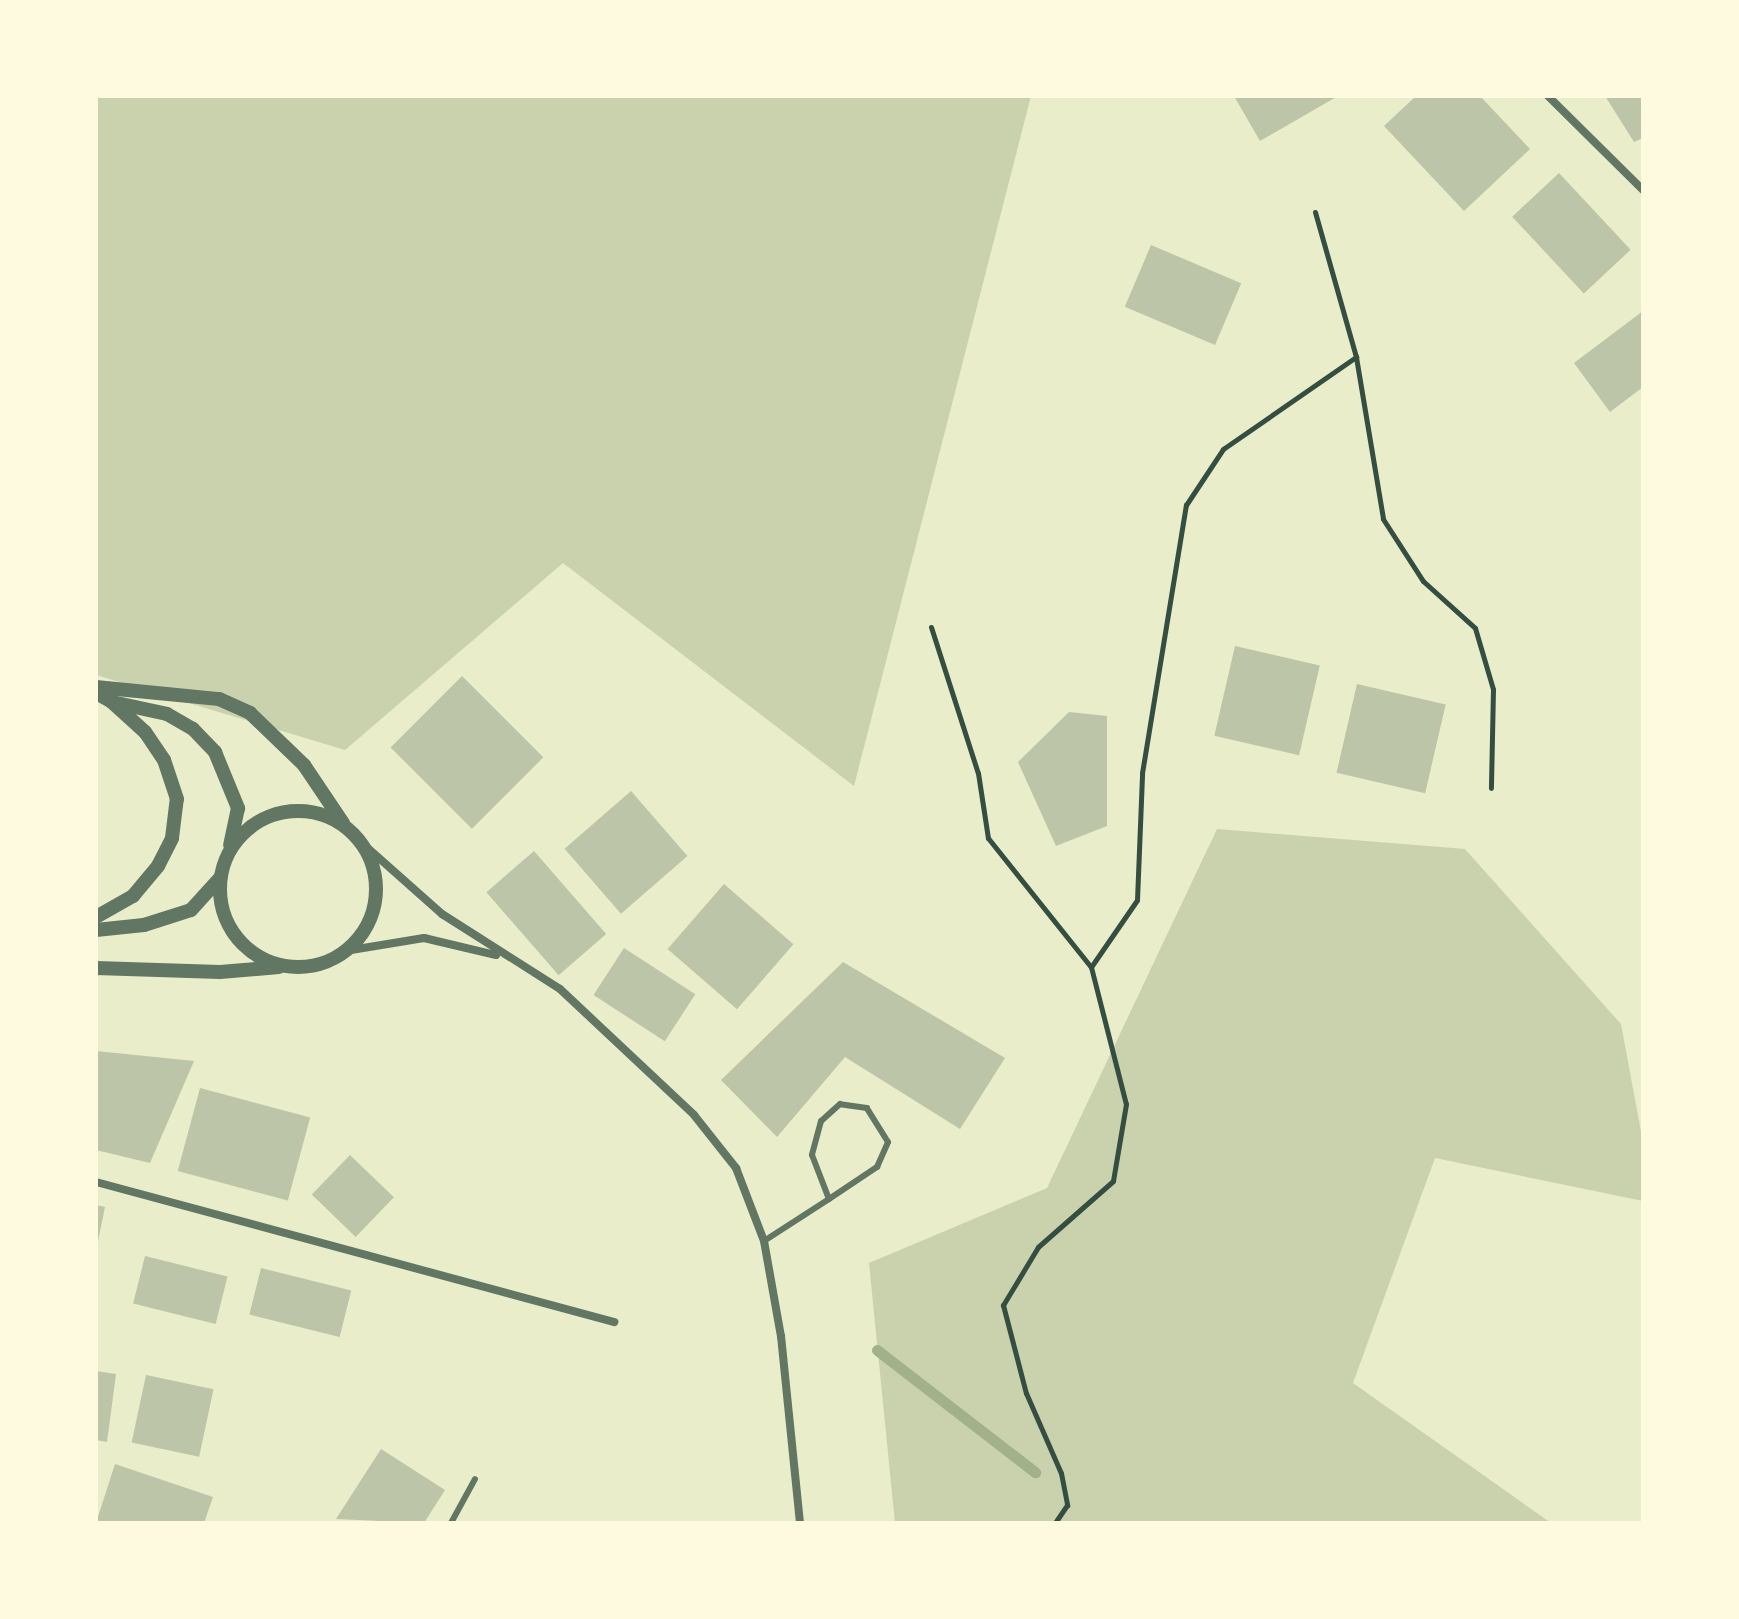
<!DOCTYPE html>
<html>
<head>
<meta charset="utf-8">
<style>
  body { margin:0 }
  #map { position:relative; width:1739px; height:1619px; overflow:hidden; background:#e9edc9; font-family:Cabin,sans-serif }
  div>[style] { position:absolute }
  .green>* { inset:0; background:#cad2ad }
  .stream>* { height:11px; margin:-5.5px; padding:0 5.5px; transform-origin:5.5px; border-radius:5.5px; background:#a3b18a }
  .building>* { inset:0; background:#bcc5a7; transform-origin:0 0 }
  .path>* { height:5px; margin:-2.5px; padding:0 2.5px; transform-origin:2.5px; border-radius:2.5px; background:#344e41 }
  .service>* { height:6px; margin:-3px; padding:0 3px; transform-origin:3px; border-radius:3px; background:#617663 }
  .minor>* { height:8px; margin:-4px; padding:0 4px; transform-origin:4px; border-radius:4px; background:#617663 }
  .tertiary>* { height:14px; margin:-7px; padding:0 7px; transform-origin:7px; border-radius:7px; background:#617663 }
  .tertiary>.ring { margin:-7px; padding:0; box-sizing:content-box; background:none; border:14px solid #617663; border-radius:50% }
  span { translate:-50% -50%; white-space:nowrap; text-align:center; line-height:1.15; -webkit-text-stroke:7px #fefae0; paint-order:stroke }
  .frame { position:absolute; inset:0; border:98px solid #fefae0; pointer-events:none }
</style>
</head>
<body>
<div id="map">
  <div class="green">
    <i style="clip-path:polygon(96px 96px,1031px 96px,854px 786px,563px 563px,345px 750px,96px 675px)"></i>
    <i style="clip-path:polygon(1217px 829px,1465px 849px,1621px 1024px,1643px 1142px,1643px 1201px,1435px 1158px,1353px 1383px,1551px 1523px,895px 1523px,869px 1263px,1047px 1188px)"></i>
  </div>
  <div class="stream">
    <i style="left:877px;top:1350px;width:200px;rotate:37.7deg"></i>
  </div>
  <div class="building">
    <i style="clip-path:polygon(1234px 96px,1338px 96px,1260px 141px)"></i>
    <i style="clip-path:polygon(1416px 96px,1480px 96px,1530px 149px,1464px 211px,1384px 126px)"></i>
    <i style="clip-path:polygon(1605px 96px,1643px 96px,1643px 138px,1634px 142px)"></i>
    <i style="left:1559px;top:173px;width:105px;height:64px;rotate:47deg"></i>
    <i style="left:1151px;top:245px;width:98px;height:67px;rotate:23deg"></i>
    <i style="clip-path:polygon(1643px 311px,1643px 387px,1610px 412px,1574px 363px)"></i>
    <i style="left:1235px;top:646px;width:87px;height:92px;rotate:13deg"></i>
    <i style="left:462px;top:676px;width:115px;height:101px;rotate:45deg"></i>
    <i style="left:1357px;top:684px;width:91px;height:91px;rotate:13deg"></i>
    <i style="clip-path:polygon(1069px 712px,1107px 716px,1107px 826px,1056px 846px,1018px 762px)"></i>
    <i style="left:631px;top:791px;width:86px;height:88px;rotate:49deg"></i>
    <i style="left:534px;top:851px;width:110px;height:63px;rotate:49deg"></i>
    <i style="left:724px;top:884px;width:92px;height:86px;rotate:41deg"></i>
    <i style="left:624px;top:948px;width:85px;height:56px;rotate:33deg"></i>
    <i style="clip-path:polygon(843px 962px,1005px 1058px,960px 1129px,845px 1057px,777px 1137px,721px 1080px)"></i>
    <i style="clip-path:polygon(96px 1051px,194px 1061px,150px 1163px,96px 1150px)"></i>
    <i style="left:200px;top:1088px;width:114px;height:86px;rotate:15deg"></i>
    <i style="left:350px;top:1155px;width:61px;height:55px;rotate:44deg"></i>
    <i style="clip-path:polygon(96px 1205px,105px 1207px,97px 1246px,96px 1246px)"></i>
    <i style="left:145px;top:1256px;width:85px;height:49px;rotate:14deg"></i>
    <i style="left:261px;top:1268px;width:93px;height:48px;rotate:14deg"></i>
    <i style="clip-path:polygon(96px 1371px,116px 1374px,107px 1442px,96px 1440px)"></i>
    <i style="left:146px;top:1375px;width:69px;height:69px;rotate:12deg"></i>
    <i style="clip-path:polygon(381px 1449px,445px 1490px,424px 1523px,336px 1519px)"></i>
    <i style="clip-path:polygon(115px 1464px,213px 1497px,204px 1523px,96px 1523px)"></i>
  </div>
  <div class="path">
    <i style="left:1315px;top:212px;width:151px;rotate:74.2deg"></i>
    <i style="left:1356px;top:357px;width:164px;rotate:80.5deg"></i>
    <i style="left:1383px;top:519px;width:74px;rotate:57.2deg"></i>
    <i style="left:1423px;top:581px;width:70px;rotate:42.1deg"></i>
    <i style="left:1475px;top:628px;width:64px;rotate:73.6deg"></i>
    <i style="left:1493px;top:689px;width:99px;rotate:91.2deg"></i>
    <i style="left:931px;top:627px;width:153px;rotate:72.2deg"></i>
    <i style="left:978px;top:773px;width:66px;rotate:81.3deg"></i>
    <i style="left:988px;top:838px;width:165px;rotate:51.4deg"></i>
    <i style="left:1091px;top:967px;width:141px;rotate:75.7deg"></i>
    <i style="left:1126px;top:1104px;width:78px;rotate:99.6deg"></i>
    <i style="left:1113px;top:1181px;width:100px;rotate:138.7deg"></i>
    <i style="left:1038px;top:1247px;width:68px;rotate:121.1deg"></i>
    <i style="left:1003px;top:1305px;width:91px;rotate:75.4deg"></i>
    <i style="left:1026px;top:1393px;width:87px;rotate:66.4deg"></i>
    <i style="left:1061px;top:1473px;width:33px;rotate:79deg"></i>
    <i style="left:1067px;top:1505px;width:22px;rotate:124deg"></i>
    <i style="left:1091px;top:967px;width:81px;rotate:-55.5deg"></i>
    <i style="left:1137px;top:900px;width:127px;rotate:-87.7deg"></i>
    <i style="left:1142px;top:773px;width:272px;rotate:-80.7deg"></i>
    <i style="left:1186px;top:505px;width:67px;rotate:-56.5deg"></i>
    <i style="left:1223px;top:449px;width:162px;rotate:-34.7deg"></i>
  </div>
  <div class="service">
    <i style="left:764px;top:1241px;width:77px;rotate:-32.9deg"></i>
    <i style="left:829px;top:1199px;width:58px;rotate:-33.7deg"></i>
    <i style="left:877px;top:1167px;width:27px;rotate:-66deg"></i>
    <i style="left:888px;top:1142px;width:40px;rotate:-122deg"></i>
    <i style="left:867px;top:1108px;width:27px;rotate:-172deg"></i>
    <i style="left:840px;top:1104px;width:25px;rotate:138deg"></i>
    <i style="left:821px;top:1121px;width:35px;rotate:105deg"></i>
    <i style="left:812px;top:1155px;width:47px;rotate:68.9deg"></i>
    <i style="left:451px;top:1523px;width:50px;rotate:-61.4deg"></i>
  </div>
  <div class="minor">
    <i style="left:1548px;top:96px;width:134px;rotate:44.7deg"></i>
    <i style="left:362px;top:843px;width:107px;rotate:41.6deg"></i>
    <i style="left:442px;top:914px;width:140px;rotate:32.4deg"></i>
    <i style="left:560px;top:989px;width:184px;rotate:43.2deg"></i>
    <i style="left:694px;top:1115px;width:68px;rotate:51.6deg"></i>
    <i style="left:736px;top:1168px;width:78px;rotate:69deg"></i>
    <i style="left:764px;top:1241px;width:97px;rotate:79.9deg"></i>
    <i style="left:781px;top:1336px;width:188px;rotate:84.2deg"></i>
    <i style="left:345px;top:951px;width:80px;rotate:-9.3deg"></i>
    <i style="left:424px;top:938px;width:74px;rotate:13.3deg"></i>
    <i style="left:96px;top:1182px;width:537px;rotate:15.12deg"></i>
  </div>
  <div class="tertiary">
    <i style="left:96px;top:687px;width:124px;rotate:5.6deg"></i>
    <i style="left:219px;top:699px;width:34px;rotate:24deg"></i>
    <i style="left:250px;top:713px;width:75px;rotate:43.9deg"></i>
    <i style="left:304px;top:765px;width:70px;rotate:56.1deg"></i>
    <i style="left:96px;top:693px;width:18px;rotate:29deg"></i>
    <i style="left:112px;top:702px;width:56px;rotate:12.3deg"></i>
    <i style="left:167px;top:714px;width:30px;rotate:30deg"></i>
    <i style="left:193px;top:729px;width:32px;rotate:46deg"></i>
    <i style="left:215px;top:752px;width:61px;rotate:67.7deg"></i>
    <i style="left:238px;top:808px;width:38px;rotate:102deg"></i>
    <i class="ring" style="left:220px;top:811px;width:142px;height:142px"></i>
    <i style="left:96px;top:917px;width:43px;rotate:-29.6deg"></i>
    <i style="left:133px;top:896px;width:39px;rotate:-50deg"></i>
    <i style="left:158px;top:866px;width:31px;rotate:-63deg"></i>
    <i style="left:172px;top:838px;width:39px;rotate:-83deg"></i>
    <i style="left:177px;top:799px;width:41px;rotate:-108.4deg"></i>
    <i style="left:164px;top:760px;width:34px;rotate:-124deg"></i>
    <i style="left:145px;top:732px;width:45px;rotate:-137.7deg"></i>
    <i style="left:96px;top:930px;width:48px;rotate:-5.9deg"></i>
    <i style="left:144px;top:925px;width:49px;rotate:-17.7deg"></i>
    <i style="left:191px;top:910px;width:43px;rotate:-47.8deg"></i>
    <i style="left:96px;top:968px;width:124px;rotate:1.8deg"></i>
    <i style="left:220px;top:972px;width:59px;rotate:-4.8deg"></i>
  </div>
  <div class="frame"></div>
</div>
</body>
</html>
